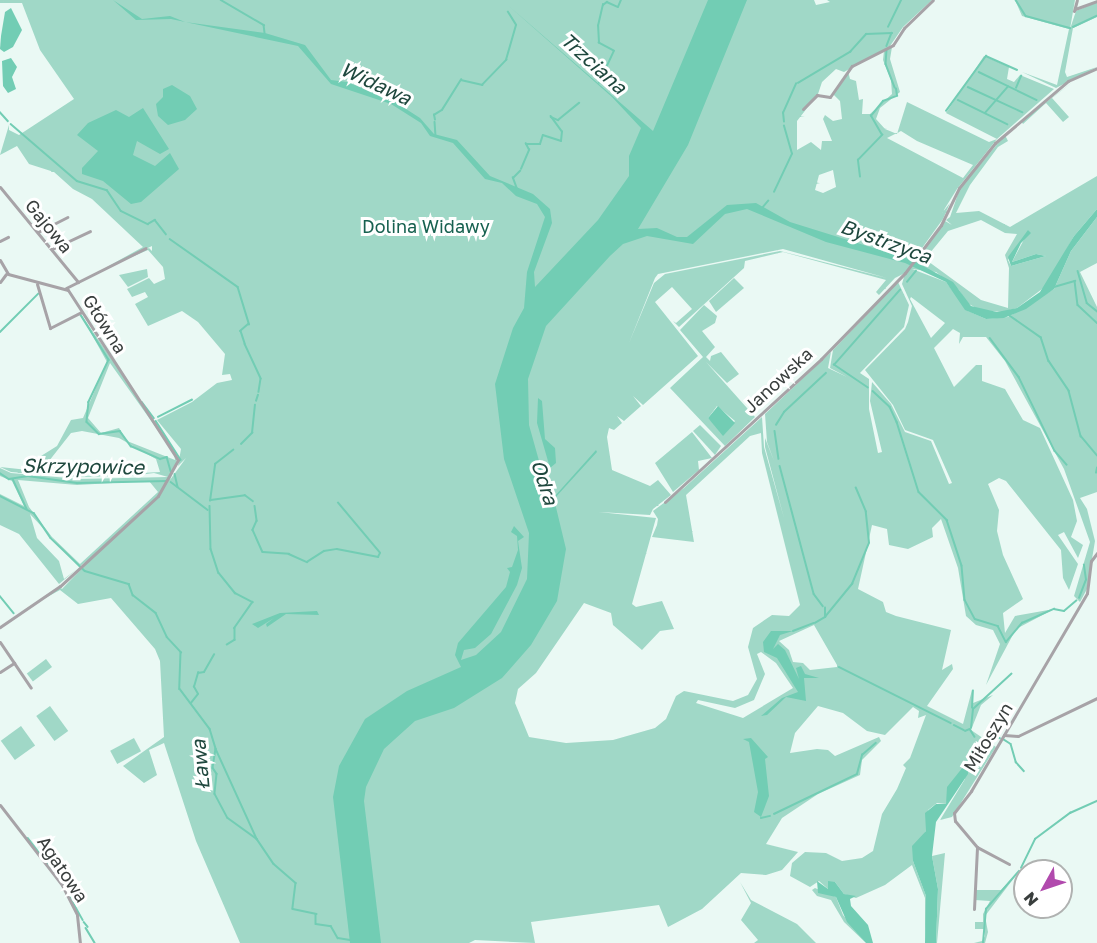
<!DOCTYPE html>
<html>
<head>
<meta charset="utf-8">
<style>
  body { margin:0 }
  #map { position:relative; width:1097px; height:943px; overflow:hidden; background:#eaf9f4; font-family:"Golos Text",sans-serif }
  div>[style] { position:absolute }
  .green>* { inset:0; background:#a0d8c7; transform-origin:0 0 }
  .water>* { inset:0; background:#72cdb4 }
  .stream>* { height:1.5px; margin:-0.75px; padding:0 0.75px; transform-origin:0.75px; border-radius:0.75px; background:#72cdb4 }
  .minor>* { height:3px; margin:-1.5px; padding:0 1.5px; transform-origin:1.5px; border-radius:1.5px; background:#a7a3a7 }
  span { translate:-50% -50%; white-space:nowrap; text-align:center; line-height:1.15; -webkit-text-stroke:6px #fff; paint-order:stroke }
  .street-label { font-size:18px; color:#393e3d }
  .park-label { font-size:18px; color:#176150 }
  .water-label { font-size:20px; color:#1f483e; font-style:italic }
  .north { position:absolute; left:1013px; top:859px; width:60px; height:60px; box-sizing:border-box; background:#fff; border:2px solid #b0b2b1; border-radius:50%; rotate:230deg; font-size:16px; font-weight:700; line-height:24px; text-align:center; color:#393e3d }
  .north::after { content:''; display:block; margin:auto; width:21px; height:27px; background:#b14aad; clip-path:polygon(50% 0,100% 100%,50% 72%,0 100%) }
</style>
</head>
<body>
<div id="map">
  <div class="green">
    <i style="clip-path:polygon(evenodd,0 0,814px 0,816px 5px,830px 2px,827px 0,932px 0,903px 27px,890px 46px,844px 72px,836px 69px,822px 82px,818px 94px,797px 121px,797px 150px,811px 142px,821px 150px,822px 141px,832px 141px,823px 119px,825px 115px,833px 121px,842px 119px,840px 101px,833px 94px,848px 71px,850px 79px,856px 81px,859px 100px,863px 99px,862px 114px,870px 114px,892px 94px,891px 80px,883px 60px,884px 51px,892px 47px,890px 59px,900px 92px,880px 108px,876px 119px,885px 129px,897px 134px,907px 102px,989px 142px,997px 139px,957px 189px,942px 213px,950px 203px,943px 219px,917px 255px,945px 221px,952px 225px,946px 220px,950px 217px,960px 188px,1005px 135px,1008px 141px,998px 147px,970px 185px,956px 213px,979px 211px,1010px 227px,1097px 176px,1097px 209px,1074px 236px,1046px 286px,1017px 308px,1002px 312px,980px 310px,967px 303px,959px 290px,936px 272px,912px 269px,946px 282px,968px 311px,986px 319px,1008px 317px,1054px 289px,1071px 251px,1097px 217px,1097px 263px,1080px 272px,1097px 307px,1097px 492px,1080px 498px,1087px 509px,1095px 541px,1087px 589px,1080px 602px,1074px 596px,1090px 542px,1064px 469px,1005px 361px,986px 337px,963px 337px,959px 344px,960px 333px,953px 329px,934px 348px,954px 387px,976px 365px,982px 365px,982px 381px,1005px 389px,1023px 420px,1040px 428px,1073px 500px,1077px 521px,1071px 537px,1083px 545px,1078px 558px,1064px 532px,1058px 535px,1078px 564px,1069px 590px,1063px 578px,1061px 550px,1006px 481px,999px 478px,988px 484px,999px 510px,997px 531px,1003px 555px,1023px 599px,1003px 613px,1005px 633px,1015px 616px,1054px 609px,1016px 629px,986px 685px,1000px 644px,993px 630px,976px 625px,966px 616px,958px 568px,941px 519px,932px 528px,933px 537px,908px 549px,889px 545px,887px 529px,872px 525px,858px 589px,883px 602px,886px 612px,896px 616px,951px 630px,942px 670px,952px 664px,953px 669px,927px 706px,963px 724px,972px 690px,973px 703px,993px 695px,981px 705px,971px 730px,996px 747px,952px 817px,940px 820px,965px 779px,963px 771px,951px 785px,946px 804px,937px 803px,928px 810px,926px 831px,914px 850px,913px 861px,926px 896px,927px 906px,925px 943px,925px 898px,912px 865px,885px 885px,856px 898px,844px 894px,835px 882px,828px 882px,828px 889px,819px 881px,810px 887px,790px 876px,792px 863px,805px 852px,826px 853px,842px 861px,862px 858px,873px 851px,882px 814px,897px 789px,906px 768px,903px 765px,910px 758px,926px 715px,918px 718px,919px 711px,913px 707px,885px 735px,867px 731px,843px 713px,818px 706px,795px 733px,790px 753px,817px 749px,828px 750px,835px 756px,879px 737px,881px 741px,862px 760px,860px 775px,818px 794px,782px 818px,766px 844px,798px 852px,782px 870px,766px 875px,741px 873px,702px 909px,668px 927px,659px 905px,531px 922px,535px 943px,475px 940px,469px 943px,240px 943px,196px 841px,164px 743px,149px 750px,157px 775px,144px 783px,123px 766px,164px 737px,160px 661px,155px 649px,111px 598px,78px 604px,60px 590px,38px 602px,60px 587px,62px 589px,97px 553px,79px 567px,30px 514px,37px 538px,59px 561px,64px 579px,77px 569px,59px 584px,19px 534px,0 525px,0 494px,24px 506px,12px 481px,0 476px,0 468px,11px 473px,79px 479px,168px 477px,154px 473px,130px 476px,77px 477px,11px 472px,0 467px,85px 476px,160px 472px,156px 459px,119px 438px,82px 431px,71px 433px,49px 461px,37px 466px,41px 456px,57px 446px,71px 420px,83px 418px,107px 362px,80px 313px,175px 451px,177px 463px,170px 480px,186px 458px,178px 466px,181px 449px,157px 420px,192px 402px,217px 383px,232px 380px,230px 374px,222px 375px,225px 354px,198px 322px,182px 311px,148px 326px,135px 304px,148px 297px,145px 292px,132px 297px,127px 289px,149px 278px,154px 284px,165px 279px,163px 267px,148px 250px,120px 262px,149px 248px,152px 251px,152px 246px,105px 268px,143px 247px,92px 199px,73px 189px,54px 172px,29px 164px,17px 146px,0 155px,9px 125px,9px 130px,19px 135px,74px 99px,40px 50px,22px 3px,0 3px,0 0,901px 131px,917px 141px,973px 165px,963px 178px,887px 138px,901px 131px,0 0,833px 170px,836px 187px,823px 193px,815px 190px,819px 175px,833px 170px,0 0,981px 220px,1005px 233px,1017px 234px,1005px 255px,1009px 268px,1008px 308px,981px 300px,925px 259px,948px 231px,981px 220px,0 0,1029px 230px,1012px 262px,1036px 254px,1046px 256px,1011px 266px,1008px 260px,1029px 230px,0 0,783px 249px,887px 278px,780px 251px,665px 274px,654px 283px,629px 343px,655px 278px,658px 274px,783px 249px,0 0,783px 252px,886px 280px,876px 292px,879px 295px,895px 278px,905px 273px,902px 284px,912px 306px,908px 322px,905px 329px,865px 370px,893px 405px,905px 430px,933px 440px,952px 483px,949px 484px,931px 441px,905px 432px,891px 404px,872px 382px,870px 401px,882px 452px,878px 453px,869px 409px,869px 379px,860px 373px,904px 327px,909px 305px,898px 282px,833px 350px,830px 368px,847px 377px,828px 368px,831px 352px,765px 414px,767px 442px,774px 461px,765px 438px,765px 447px,784px 518px,764px 447px,762px 417px,684px 488px,653px 511px,658px 519px,657px 525px,652px 537px,694px 542px,686px 495px,750px 436px,761px 433px,762px 453px,800px 605px,789px 616px,772px 615px,753px 628px,748px 647px,757px 679px,748px 695px,733px 701px,684px 691px,676px 696px,666px 719px,655px 728px,613px 740px,566px 743px,529px 737px,515px 703px,518px 689px,536px 673px,584px 603px,611px 613px,613px 625px,642px 650px,660px 631px,674px 629px,662px 601px,636px 607px,632px 604px,656px 518px,599px 512px,650px 515px,653px 509px,671px 495px,658px 480px,650px 486px,612px 470px,607px 437px,609px 428px,614px 430px,622px 423px,617px 416px,624px 421px,641px 406px,633px 396px,643px 405px,698px 356px,655px 302px,672px 287px,692px 309px,676px 323px,673px 321px,679px 327px,744px 268px,745px 261px,783px 252px,0 0,911px 297px,945px 323px,931px 338px,910px 299px,911px 297px,0 0,110px 363px,174px 453px,175px 460px,127px 441px,119px 428px,101px 433px,88px 418px,110px 363px,0 0,18px 480px,77px 485px,149px 481px,158px 492px,80px 564px,52px 537px,29px 507px,18px 480px,0 0,814px 625px,837px 665px,837px 667px,810px 670px,803px 663px,793px 662px,789px 650px,779px 641px,814px 625px,0 0,761px 652px,776px 663px,793px 688px,743px 718px,696px 703px,698px 700px,735px 708px,754px 700px,765px 674px,757px 654px,761px 652px)"></i>
    <i style="clip-path:polygon(1015px 0,1075px 0,1070px 29px,1076px 11px,1097px 2px,1097px 17px,1073px 28px,1065px 72px,1067px 77px,1097px 67px,1056px 88px,1022px 72px,1057px 85px,1069px 29px,1022px 16px)"></i>
    <i style="clip-path:polygon(984px 56px,1009px 67px,1007px 79px,1014px 82px,1020px 75px,1054px 89px,997px 139px,946px 113px)"></i>
    <i style="clip-path:polygon(1074px 81px,1052px 98px,1069px 117px,1063px 122px,1046px 103px,1023px 124px,1021px 121px)"></i>
    <i style="clip-path:polygon(147px 269px,148px 277px,128px 287px,119px 275px)"></i>
    <i style="clip-path:polygon(734px 278px,744px 288px,716px 312px,709px 301px)"></i>
    <i style="clip-path:polygon(evenodd,704px 305px,717px 316px,715px 323px,702px 331px,715px 347px,706px 357px,710px 361px,711px 356px,721px 352px,739px 374px,727px 383px,706px 362px,755px 417px,725px 446px,670px 388px,703px 357px,680px 330px,704px 305px,717px 406px,735px 421px,725px 433px,708px 418px,717px 406px)"></i>
    <i style="clip-path:polygon(700px 425px,721px 446px,715px 455px,693px 431px)"></i>
    <i style="clip-path:polygon(692px 432px,712px 458px,698px 461px,699px 470px,673px 492px,655px 463px)"></i>
    <i style="left:46px;top:659px;width:10px;height:24px;rotate:53deg"></i>
    <i style="left:50px;top:706px;width:31px;height:17px;rotate:54deg"></i>
    <i style="left:21px;top:726px;width:24px;height:25px;rotate:54deg"></i>
    <i style="left:134px;top:738px;width:15px;height:27px;rotate:62deg"></i>
    <i style="clip-path:polygon(945px 853px,937px 943px,936px 943px,938px 889px,932px 856px)"></i>
    <i style="clip-path:polygon(1020px 870px,985px 916px,988px 932px,985px 943px,974px 943px,982px 941px,985px 936px,984px 929px,975px 929px,975px 922px,983px 922px,983px 914px,990px 901px,975px 900px,976px 890px,1001px 890px)"></i>
    <i style="clip-path:polygon(740px 882px,751px 900px,797px 924px,816px 943px,754px 943px,758px 940px,741px 920px,751px 903px)"></i>
    <i style="clip-path:polygon(815px 888px,836px 897px,843px 915px,866px 943px,844px 922px,831px 900px,817px 896px,812px 890px)"></i>
  </div>
  <div class="water">
    <i style="clip-path:polygon(113px 0,142px 19px,170px 16px,185px 22px,265px 33px,305px 45px,331px 80px,347px 82px,392px 100px,420px 118px,434px 134px,457px 140px,490px 176px,533px 194px,550px 209px,552px 223px,534px 272px,535px 287px,598px 220px,629px 176px,629px 156px,641px 128px,612px 97px,502px 0,653px 131px,708px 0,747px 0,688px 145px,638px 229px,657px 228px,677px 237px,687px 237px,727px 205px,756px 203px,790px 222px,912px 260px,953px 282px,971px 306px,997px 312px,1017px 308px,1040px 292px,1074px 236px,1097px 209px,1097px 217px,1071px 251px,1054px 289px,1026px 309px,1004px 318px,986px 319px,965px 310px,946px 282px,905px 263px,826px 242px,747px 209px,725px 214px,693px 244px,647px 236px,623px 244px,610px 256px,546px 326px,528px 379px,529px 425px,548px 493px,554px 497px,596px 450px,597px 452px,554px 499px,566px 549px,557px 601px,531px 645px,502px 678px,454px 708px,415px 721px,384px 749px,366px 787px,364px 801px,381px 943px,350px 943px,333px 797px,339px 766px,365px 719px,407px 691px,461px 667px,455px 655px,458px 643px,506px 587px,510px 572px,507px 568px,512px 567px,518px 550px,517px 536px,511px 532px,514px 526px,524px 537px,518px 541px,522px 568px,517px 585px,491px 634px,475px 648px,464px 650px,461px 660px,476px 655px,501px 632px,527px 579px,529px 533px,504px 459px,495px 384px,513px 328px,524px 308px,527px 272px,545px 217px,537px 204px,516px 196px,502px 183px,485px 179px,453px 143px,430px 136px,421px 123px,391px 104px,331px 84px,298px 46px,171px 19px,136px 20px)"></i>
    <i style="clip-path:polygon(11px 8px,22px 30px,13px 47px,4px 52px,0 49px,1px 36px,5px 12px)"></i>
    <i style="clip-path:polygon(11px 58px,17px 67px,12px 77px,16px 89px,8px 93px,3px 86px,2px 61px)"></i>
    <i style="clip-path:polygon(172px 85px,190px 96px,197px 109px,185px 120px,168px 125px,158px 116px,156px 104px,163px 97px,163px 89px)"></i>
    <i style="clip-path:polygon(143px 108px,169px 149px,160px 154px,137px 141px,133px 155px,155px 166px,170px 153px,179px 169px,141px 202px,131px 204px,103px 181px,82px 174px,82px 168px,98px 151px,77px 135px,88px 123px,116px 110px,129px 117px)"></i>
    <i style="clip-path:polygon(1028px 230px,1031px 233px,1021px 243px,1012px 262px,1036px 254px,1046px 256px,1011px 266px,1008px 257px)"></i>
    <i style="clip-path:polygon(538px 398px,542px 401px,545px 439px,555px 448px,556px 463px,550px 468px,537px 423px)"></i>
    <i style="clip-path:polygon(718px 406px,735px 423px,723px 436px,708px 418px)"></i>
    <i style="clip-path:polygon(317px 611px,319px 615px,286px 614px,267px 627px,266px 624px,274px 618px,258px 628px,252px 624px,280px 613px)"></i>
    <i style="clip-path:polygon(771px 631px,793px 631px,780px 635px,773px 649px,778px 644px,785px 650px,799px 679px,796px 668px,801px 666px,805px 674px,819px 678px,804px 678px,806px 701px,786px 697px,767px 715px,761px 716px,782px 698px,798px 692px,777px 658px,764px 652px,763px 642px)"></i>
    <i style="clip-path:polygon(751px 738px,768px 757px,765px 759px,769px 796px,761px 817px,754px 812px,758px 792px,749px 742px,743px 739px)"></i>
    <i style="clip-path:polygon(968px 766px,968px 774px,936px 822px,932px 856px,938px 889px,936px 943px,925px 943px,926px 896px,913px 861px,912px 846px,926px 831px,925px 813px,936px 804px,946px 804px,947px 787px,963px 767px)"></i>
    <i style="clip-path:polygon(817px 881px,828px 889px,828px 881px,835px 882px,844px 894px,856px 896px,850px 899px,851px 906px,868px 925px,873px 943px,866px 943px,847px 922px,836px 897px,818px 893px)"></i>
  </div>
  <div class="stream">
    <i style="left:221px;top:0;width:50px;rotate:30.2deg"></i>
    <i style="left:264px;top:25px;width:8px;rotate:83deg"></i>
    <i style="left:1016px;top:0;width:19px;rotate:58deg"></i>
    <i style="left:1026px;top:16px;width:46px;rotate:15.3deg"></i>
    <i style="left:888px;top:27px;width:30px;rotate:-64deg"></i>
    <i style="left:1073px;top:27px;width:26px;rotate:-25deg"></i>
    <i style="left:887px;top:50px;width:14px;rotate:94deg"></i>
    <i style="left:886px;top:64px;width:25px;rotate:69deg"></i>
    <i style="left:979px;top:72px;width:64px;rotate:25.8deg"></i>
    <i style="left:599px;top:83px;width:35px;rotate:-65deg"></i>
    <i style="left:614px;top:51px;width:17px;rotate:-152deg"></i>
    <i style="left:599px;top:43px;width:17px;rotate:-93deg"></i>
    <i style="left:598px;top:26px;width:22px;rotate:-77deg"></i>
    <i style="left:603px;top:5px;width:5px;rotate:-37deg"></i>
    <i style="left:607px;top:2px;width:12px;rotate:24deg"></i>
    <i style="left:618px;top:7px;width:8px;rotate:-67deg"></i>
    <i style="left:798px;top:83px;width:61px;rotate:-30.8deg"></i>
    <i style="left:850px;top:52px;width:24px;rotate:-48deg"></i>
    <i style="left:866px;top:34px;width:26px;rotate:-2deg"></i>
    <i style="left:892px;top:33px;width:14px;rotate:111deg"></i>
    <i style="left:968px;top:87px;width:60px;rotate:24.8deg"></i>
    <i style="left:1016px;top:88px;width:13px;rotate:-67deg"></i>
    <i style="left:958px;top:100px;width:55px;rotate:26.1deg"></i>
    <i style="left:946px;top:111px;width:68px;rotate:-54deg"></i>
    <i style="left:986px;top:56px;width:34px;rotate:24deg"></i>
    <i style="left:0;top:112px;width:12px;rotate:48deg"></i>
    <i style="left:985px;top:113px;width:35px;rotate:-49deg"></i>
    <i style="left:435px;top:120px;width:5px;rotate:-101deg"></i>
    <i style="left:434px;top:115px;width:9px;rotate:-32deg"></i>
    <i style="left:442px;top:110px;width:36px;rotate:-58deg"></i>
    <i style="left:461px;top:80px;width:22px;rotate:13deg"></i>
    <i style="left:482px;top:85px;width:35px;rotate:-46deg"></i>
    <i style="left:506px;top:60px;width:36px;rotate:-74deg"></i>
    <i style="left:516px;top:25px;width:15px;rotate:-122deg"></i>
    <i style="left:435px;top:122px;width:14px;rotate:86deg"></i>
    <i style="left:784px;top:122px;width:9px;rotate:-96deg"></i>
    <i style="left:783px;top:113px;width:32px;rotate:-66deg"></i>
    <i style="left:11px;top:124px;width:87px;rotate:40.8deg"></i>
    <i style="left:77px;top:181px;width:31px;rotate:17deg"></i>
    <i style="left:107px;top:190px;width:25px;rotate:56deg"></i>
    <i style="left:121px;top:211px;width:30px;rotate:26deg"></i>
    <i style="left:148px;top:224px;width:8px;rotate:-30deg"></i>
    <i style="left:155px;top:220px;width:18px;rotate:52deg"></i>
    <i style="left:521px;top:169px;width:21px;rotate:-67deg"></i>
    <i style="left:529px;top:150px;width:7px;rotate:-117deg"></i>
    <i style="left:526px;top:144px;width:14px"></i>
    <i style="left:540px;top:144px;width:9px;rotate:-72deg"></i>
    <i style="left:543px;top:135px;width:19px;rotate:18deg"></i>
    <i style="left:561px;top:141px;width:9px;rotate:-84deg"></i>
    <i style="left:562px;top:132px;width:19px;rotate:-126deg"></i>
    <i style="left:551px;top:117px;width:8px;rotate:23deg"></i>
    <i style="left:558px;top:120px;width:27px;rotate:-39deg"></i>
    <i style="left:860px;top:177px;width:17px;rotate:-97deg"></i>
    <i style="left:858px;top:160px;width:35px;rotate:-46deg"></i>
    <i style="left:882px;top:135px;width:22px;rotate:-120deg"></i>
    <i style="left:871px;top:116px;width:19px;rotate:-51deg"></i>
    <i style="left:883px;top:101px;width:15px;rotate:-20deg"></i>
    <i style="left:897px;top:96px;width:7px;rotate:-98deg"></i>
    <i style="left:518px;top:192px;width:15px;rotate:-110deg"></i>
    <i style="left:513px;top:178px;width:10px;rotate:-45deg"></i>
    <i style="left:774px;top:192px;width:42px;rotate:-64.7deg"></i>
    <i style="left:792px;top:154px;width:29px;rotate:-106deg"></i>
    <i style="left:763px;top:207px;width:8px;rotate:-50deg"></i>
    <i style="left:170px;top:239px;width:83px;rotate:35.2deg"></i>
    <i style="left:238px;top:287px;width:39px;rotate:73deg"></i>
    <i style="left:249px;top:324px;width:11px;rotate:139deg"></i>
    <i style="left:241px;top:331px;width:13px;rotate:72deg"></i>
    <i style="left:1078px;top:271px;width:33px;rotate:74deg"></i>
    <i style="left:1087px;top:303px;width:13px;rotate:39deg"></i>
    <i style="left:907px;top:282px;width:14px;rotate:-51deg"></i>
    <i style="left:1054px;top:287px;width:22px;rotate:-16deg"></i>
    <i style="left:1075px;top:281px;width:24px;rotate:83deg"></i>
    <i style="left:1078px;top:305px;width:26px;rotate:43deg"></i>
    <i style="left:81px;top:315px;width:53px;rotate:58.1deg"></i>
    <i style="left:109px;top:360px;width:47px;rotate:115.5deg"></i>
    <i style="left:89px;top:402px;width:20px;rotate:96deg"></i>
    <i style="left:87px;top:422px;width:17px;rotate:45deg"></i>
    <i style="left:99px;top:434px;width:21px;rotate:-8deg"></i>
    <i style="left:120px;top:431px;width:19px;rotate:54deg"></i>
    <i style="left:131px;top:446px;width:32px;rotate:24deg"></i>
    <i style="left:160px;top:459px;width:7px;rotate:-16deg"></i>
    <i style="left:167px;top:457px;width:15px;rotate:74deg"></i>
    <i style="left:1009px;top:315px;width:39px;rotate:35deg"></i>
    <i style="left:1041px;top:337px;width:25px;rotate:72deg"></i>
    <i style="left:1049px;top:361px;width:36px;rotate:56deg"></i>
    <i style="left:1069px;top:391px;width:47px;rotate:75.1deg"></i>
    <i style="left:1081px;top:436px;width:25px;rotate:50deg"></i>
    <i style="left:0;top:332px;width:54px;rotate:-45deg"></i>
    <i style="left:990px;top:338px;width:49px;rotate:53.4deg"></i>
    <i style="left:1019px;top:377px;width:82px;rotate:64.1deg"></i>
    <i style="left:1055px;top:451px;width:18px;rotate:49deg"></i>
    <i style="left:245px;top:344px;width:38px;rotate:65deg"></i>
    <i style="left:261px;top:379px;width:13px;rotate:99deg"></i>
    <i style="left:868px;top:388px;width:41px;rotate:-145.9deg"></i>
    <i style="left:834px;top:365px;width:100px;rotate:-48.7deg"></i>
    <i style="left:873px;top:391px;width:23px;rotate:43deg"></i>
    <i style="left:890px;top:407px;width:17px;rotate:65deg"></i>
    <i style="left:897px;top:422px;width:73px;rotate:72.6deg"></i>
    <i style="left:919px;top:492px;width:40px;rotate:45deg"></i>
    <i style="left:947px;top:520px;width:48px;rotate:71.9deg"></i>
    <i style="left:962px;top:566px;width:34px;rotate:85deg"></i>
    <i style="left:965px;top:600px;width:21px;rotate:62deg"></i>
    <i style="left:975px;top:619px;width:24px;rotate:17deg"></i>
    <i style="left:998px;top:626px;width:18px;rotate:63deg"></i>
    <i style="left:1006px;top:642px;width:25px;rotate:-50deg"></i>
    <i style="left:1022px;top:623px;width:35px;rotate:-24deg"></i>
    <i style="left:1054px;top:609px;width:10px;rotate:11deg"></i>
    <i style="left:1064px;top:611px;width:16px;rotate:-40deg"></i>
    <i style="left:256px;top:401px;width:6px;rotate:-72deg"></i>
    <i style="left:142px;top:402px;width:20px;rotate:53deg"></i>
    <i style="left:158px;top:417px;width:38px;rotate:-27deg"></i>
    <i style="left:156px;top:421px;width:46px;rotate:57.3deg"></i>
    <i style="left:776px;top:425px;width:15px;rotate:-58deg"></i>
    <i style="left:784px;top:412px;width:57px;rotate:-42.9deg"></i>
    <i style="left:775px;top:431px;width:28px;rotate:82deg"></i>
    <i style="left:241px;top:444px;width:16px;rotate:-45deg"></i>
    <i style="left:252px;top:433px;width:28px;rotate:-84deg"></i>
    <i style="left:780px;top:466px;width:132px;rotate:75.1deg"></i>
    <i style="left:814px;top:594px;width:15px;rotate:53deg"></i>
    <i style="left:0;top:473px;width:11px;rotate:34deg"></i>
    <i style="left:9px;top:479px;width:19px;rotate:-9deg"></i>
    <i style="left:28px;top:476px;width:49px;rotate:8.1deg"></i>
    <i style="left:77px;top:483px;width:90px;rotate:-1.3deg"></i>
    <i style="left:1096px;top:473px;width:5px;rotate:-79deg"></i>
    <i style="left:175px;top:474px;width:13px;rotate:77deg"></i>
    <i style="left:13px;top:479px;width:33px;rotate:65deg"></i>
    <i style="left:171px;top:482px;width:46px;rotate:37.1deg"></i>
    <i style="left:0;top:496px;width:38px;rotate:27deg"></i>
    <i style="left:34px;top:513px;width:30px;rotate:56deg"></i>
    <i style="left:51px;top:538px;width:47px;rotate:44.1deg"></i>
    <i style="left:85px;top:571px;width:46px;rotate:16.5deg"></i>
    <i style="left:129px;top:584px;width:12px;rotate:70deg"></i>
    <i style="left:133px;top:595px;width:29px;rotate:38deg"></i>
    <i style="left:156px;top:613px;width:26px;rotate:65deg"></i>
    <i style="left:167px;top:637px;width:21px;rotate:47deg"></i>
    <i style="left:181px;top:652px;width:37px;rotate:92deg"></i>
    <i style="left:180px;top:689px;width:50px;rotate:53.1deg"></i>
    <i style="left:210px;top:729px;width:21px;rotate:73deg"></i>
    <i style="left:216px;top:749px;width:19px;rotate:99deg"></i>
    <i style="left:213px;top:768px;width:7px;rotate:56deg"></i>
    <i style="left:217px;top:774px;width:20px;rotate:96deg"></i>
    <i style="left:215px;top:794px;width:27px;rotate:62deg"></i>
    <i style="left:228px;top:818px;width:36px;rotate:36deg"></i>
    <i style="left:257px;top:839px;width:30px;rotate:56deg"></i>
    <i style="left:274px;top:864px;width:29px;rotate:41deg"></i>
    <i style="left:296px;top:883px;width:26px;rotate:97deg"></i>
    <i style="left:293px;top:909px;width:24px;rotate:12deg"></i>
    <i style="left:316px;top:914px;width:10px;rotate:90deg"></i>
    <i style="left:316px;top:924px;width:15px;rotate:8deg"></i>
    <i style="left:331px;top:926px;width:14px;rotate:60deg"></i>
    <i style="left:338px;top:938px;width:12px;rotate:9deg"></i>
    <i style="left:211px;top:500px;width:34px;rotate:-8deg"></i>
    <i style="left:245px;top:495px;width:10px;rotate:37deg"></i>
    <i style="left:210px;top:501px;width:37px;rotate:-82deg"></i>
    <i style="left:215px;top:464px;width:23px;rotate:-38deg"></i>
    <i style="left:210px;top:506px;width:43px;rotate:88.7deg"></i>
    <i style="left:211px;top:549px;width:25px;rotate:72deg"></i>
    <i style="left:219px;top:573px;width:26px;rotate:51deg"></i>
    <i style="left:235px;top:593px;width:20px;rotate:27deg"></i>
    <i style="left:253px;top:602px;width:32px;rotate:125deg"></i>
    <i style="left:235px;top:628px;width:12px;rotate:90deg"></i>
    <i style="left:235px;top:640px;width:9px;rotate:148deg"></i>
    <i style="left:255px;top:506px;width:15px;rotate:82deg"></i>
    <i style="left:257px;top:521px;width:10px;rotate:114deg"></i>
    <i style="left:253px;top:530px;width:24px;rotate:66deg"></i>
    <i style="left:263px;top:552px;width:26px;rotate:4deg"></i>
    <i style="left:289px;top:554px;width:20px;rotate:24deg"></i>
    <i style="left:307px;top:562px;width:20px;rotate:-33deg"></i>
    <i style="left:324px;top:551px;width:13px;rotate:-9deg"></i>
    <i style="left:337px;top:549px;width:42px;rotate:11deg"></i>
    <i style="left:378px;top:557px;width:4px;rotate:-63deg"></i>
    <i style="left:380px;top:553px;width:65px;rotate:-130deg"></i>
    <i style="left:0;top:596px;width:22px;rotate:51deg"></i>
    <i style="left:1079px;top:598px;width:19px;rotate:-69deg"></i>
    <i style="left:1086px;top:580px;width:15px;rotate:-98deg"></i>
    <i style="left:825px;top:617px;width:43px;rotate:-50.7deg"></i>
    <i style="left:852px;top:584px;width:44px;rotate:-67.5deg"></i>
    <i style="left:869px;top:543px;width:31px;rotate:-96deg"></i>
    <i style="left:866px;top:512px;width:26px;rotate:-113deg"></i>
    <i style="left:815px;top:623px;width:12px;rotate:-31deg"></i>
    <i style="left:825px;top:617px;width:9px;rotate:-90deg"></i>
    <i style="left:793px;top:631px;width:22px;rotate:-21deg"></i>
    <i style="left:839px;top:667px;width:125px;rotate:26.6deg"></i>
    <i style="left:191px;top:703px;width:11px;rotate:-52deg"></i>
    <i style="left:198px;top:694px;width:8px;rotate:-120deg"></i>
    <i style="left:194px;top:687px;width:15px;rotate:-74deg"></i>
    <i style="left:198px;top:673px;width:6px;rotate:-9deg"></i>
    <i style="left:204px;top:672px;width:20px;rotate:-60deg"></i>
    <i style="left:972px;top:708px;width:17px;rotate:-87deg"></i>
    <i style="left:954px;top:725px;width:11px;rotate:27deg"></i>
    <i style="left:971px;top:728px;width:19px;rotate:-84deg"></i>
    <i style="left:973px;top:709px;width:52px;rotate:-42.6deg"></i>
    <i style="left:965px;top:731px;width:5px;rotate:-22deg"></i>
    <i style="left:970px;top:729px;width:9px;rotate:58deg"></i>
    <i style="left:988px;top:738px;width:6px;rotate:-45deg"></i>
    <i style="left:992px;top:734px;width:9px;rotate:27deg"></i>
    <i style="left:1003px;top:739px;width:9px;rotate:32deg"></i>
    <i style="left:1011px;top:744px;width:19px;rotate:74deg"></i>
    <i style="left:1016px;top:762px;width:12px;rotate:48deg"></i>
    <i style="left:977px;top:746px;width:12px;rotate:-31deg"></i>
    <i style="left:216px;top:749px;width:99px;rotate:65.5deg"></i>
    <i style="left:774px;top:814px;width:92px;rotate:-25.7deg"></i>
    <i style="left:857px;top:774px;width:20px;rotate:-75deg"></i>
    <i style="left:862px;top:755px;width:18px;rotate:-41deg"></i>
    <i style="left:761px;top:818px;width:9px;rotate:-13deg"></i>
    <i style="left:28px;top:838px;width:58px;rotate:52.7deg"></i>
    <i style="left:63px;top:884px;width:41px;rotate:60.9deg"></i>
    <i style="left:1021px;top:868px;width:32px;rotate:-64deg"></i>
    <i style="left:1035px;top:839px;width:44px;rotate:-36.6deg"></i>
    <i style="left:1070px;top:813px;width:30px;rotate:-24deg"></i>
    <i style="left:84px;top:922px;width:6px;rotate:51deg"></i>
    <i style="left:86px;top:928px;width:17px;rotate:59deg"></i>
    <i style="left:983px;top:943px;width:34px;rotate:-85deg"></i>
    <i style="left:986px;top:909px;width:50px;rotate:-49deg"></i>
  </div>
  <div class="minor">
    <i style="left:1075px;top:9px;width:23px;rotate:-20deg"></i>
    <i style="left:1074px;top:11px;width:11px;rotate:-75deg"></i>
    <i style="left:803px;top:109px;width:20px;rotate:-45deg"></i>
    <i style="left:817px;top:95px;width:13px;rotate:9deg"></i>
    <i style="left:830px;top:97px;width:38px;rotate:-55deg"></i>
    <i style="left:852px;top:66px;width:46px;rotate:-27.1deg"></i>
    <i style="left:893px;top:45px;width:20px;rotate:-57deg"></i>
    <i style="left:904px;top:28px;width:40px;rotate:-44deg"></i>
    <i style="left:0;top:187px;width:123px;rotate:50.6deg"></i>
    <i style="left:38px;top:232px;width:33px;rotate:-27deg"></i>
    <i style="left:0;top:241px;width:9px;rotate:-27deg"></i>
    <i style="left:52px;top:249px;width:42px;rotate:-25.3deg"></i>
    <i style="left:0;top:260px;width:16px;rotate:60deg"></i>
    <i style="left:8px;top:274px;width:62px;rotate:14.9deg"></i>
    <i style="left:68px;top:290px;width:202px;rotate:57.1deg"></i>
    <i style="left:178px;top:460px;width:41px;rotate:119.1deg"></i>
    <i style="left:158px;top:496px;width:133px;rotate:137.4deg"></i>
    <i style="left:60px;top:586px;width:73px;rotate:145.7deg"></i>
    <i style="left:0;top:282px;width:10px;rotate:-53deg"></i>
    <i style="left:37px;top:284px;width:46px;rotate:73.5deg"></i>
    <i style="left:50px;top:328px;width:35px;rotate:-27deg"></i>
    <i style="left:66px;top:288px;width:89px;rotate:-26.6deg"></i>
    <i style="left:665px;top:502px;width:212px;rotate:-42.5deg"></i>
    <i style="left:821px;top:359px;width:120px;rotate:-45.7deg"></i>
    <i style="left:905px;top:273px;width:60px;rotate:-53.1deg"></i>
    <i style="left:941px;top:225px;width:41px;rotate:-64.1deg"></i>
    <i style="left:959px;top:188px;width:58px;rotate:-51.3deg"></i>
    <i style="left:995px;top:143px;width:96px;rotate:-40.3deg"></i>
    <i style="left:1068px;top:81px;width:32px;rotate:-24deg"></i>
    <i style="left:0;top:642px;width:55px;rotate:56deg"></i>
    <i style="left:0;top:672px;width:17px;rotate:-33deg"></i>
    <i style="left:1004px;top:735px;width:14px;rotate:4deg"></i>
    <i style="left:1018px;top:736px;width:88px;rotate:-25.7deg"></i>
    <i style="left:0;top:805px;width:101px;rotate:52.2deg"></i>
    <i style="left:62px;top:885px;width:34px;rotate:63deg"></i>
    <i style="left:77px;top:915px;width:28px;rotate:84deg"></i>
    <i style="left:1009px;top:864px;width:36px;rotate:-152deg"></i>
    <i style="left:977px;top:847px;width:34px;rotate:-130deg"></i>
    <i style="left:955px;top:821px;width:8px;rotate:-97deg"></i>
    <i style="left:954px;top:813px;width:28px;rotate:-52deg"></i>
    <i style="left:971px;top:791px;width:229px;rotate:-59.6deg"></i>
    <i style="left:1087px;top:593px;width:32px;rotate:-83deg"></i>
    <i style="left:1091px;top:561px;width:10px;rotate:-53deg"></i>
    <i style="left:974px;top:909px;width:62px;rotate:-87.2deg"></i>
  </div>
  <div class="street-label">
    <span style="left:49px;top:226px;rotate:51deg">Gajowa</span>
    <span style="left:105px;top:324px;rotate:58deg">Główna</span>
    <span style="left:778px;top:380px;rotate:-43deg">Janowska</span>
    <span style="left:988px;top:737px;rotate:-59deg">Miłoszyn</span>
    <span style="left:63px;top:869px;rotate:56deg">Agatowa</span>
  </div>
  <div class="park-label">
    <span style="left:426px;top:226px">Dolina Widawy</span>
  </div>
  <div class="water-label">
    <span style="left:594px;top:63px;rotate:42deg">Trzciana</span>
    <span style="left:376px;top:83px;rotate:25deg">Widawa</span>
    <span style="left:886px;top:241px;rotate:20deg">Bystrzyca</span>
    <span style="left:83px;top:466px;rotate:1deg">Skrzypowice</span>
    <span style="left:545px;top:482px;rotate:72deg">Odra</span>
    <span style="left:200px;top:765px;rotate:-95deg">Ława</span>
  </div>
  <div class="north">N</div>
</div>
</body>
</html>
